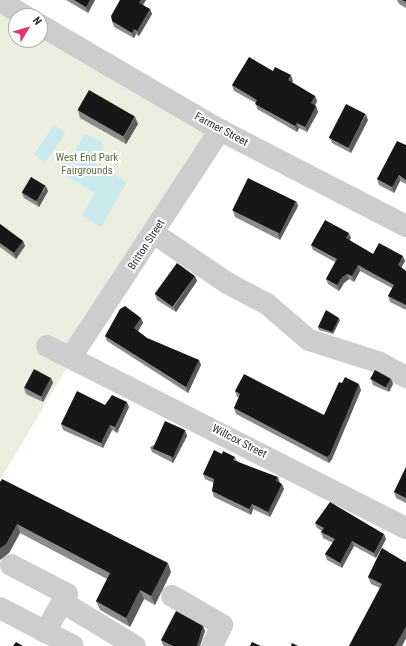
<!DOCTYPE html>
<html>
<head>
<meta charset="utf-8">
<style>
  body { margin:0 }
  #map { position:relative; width:406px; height:646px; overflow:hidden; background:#fff; font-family:"Roboto Condensed",sans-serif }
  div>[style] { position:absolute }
  .green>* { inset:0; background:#ebeede }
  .water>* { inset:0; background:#caeaed; transform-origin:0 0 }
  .minor>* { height:22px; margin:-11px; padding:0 11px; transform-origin:11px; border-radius:11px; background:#cdcdcd }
  .wall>* { inset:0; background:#8b8b8b }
  .shaded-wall>* { inset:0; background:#5d5d5d }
  .building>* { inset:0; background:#171717; transform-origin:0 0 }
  span { translate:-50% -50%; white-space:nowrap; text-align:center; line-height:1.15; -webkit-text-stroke:4px #fff; paint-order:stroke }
  .street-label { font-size:11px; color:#303030 }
  .park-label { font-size:11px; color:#626e3c }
  .north { position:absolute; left:8px; top:8px; width:40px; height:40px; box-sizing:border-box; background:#fff; border:1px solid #acacac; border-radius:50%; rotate:52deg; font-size:11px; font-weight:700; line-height:16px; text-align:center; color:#303030 }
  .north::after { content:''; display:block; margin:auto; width:14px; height:18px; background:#ea3074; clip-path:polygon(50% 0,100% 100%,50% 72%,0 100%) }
</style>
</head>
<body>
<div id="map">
  <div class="green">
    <i style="clip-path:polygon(0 12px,16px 21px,16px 40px,40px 40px,40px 36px,206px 135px,0 480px)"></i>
  </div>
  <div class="water">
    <i style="left:54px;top:125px;width:14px;height:36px;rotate:34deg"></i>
    <i style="clip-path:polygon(85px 134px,101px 141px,104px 146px,95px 162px,127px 182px,101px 227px,82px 215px,95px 193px,61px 173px)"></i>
  </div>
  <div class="minor">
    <i style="left:0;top:1px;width:29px;rotate:31deg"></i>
    <i style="left:40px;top:25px;width:208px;rotate:30.3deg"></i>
    <i style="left:220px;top:130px;width:209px;rotate:27.3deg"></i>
    <i style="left:155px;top:234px;width:87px;rotate:34.2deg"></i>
    <i style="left:227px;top:283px;width:45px;rotate:27.7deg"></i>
    <i style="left:267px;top:304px;width:55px;rotate:40.6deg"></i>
    <i style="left:309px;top:340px;width:72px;rotate:17.7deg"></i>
    <i style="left:378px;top:362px;width:32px;rotate:28deg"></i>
    <i style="left:47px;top:346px;width:402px;rotate:26.9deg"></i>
    <i style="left:71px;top:357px;width:272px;rotate:-56.7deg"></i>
    <i style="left:11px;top:565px;width:63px;rotate:27.4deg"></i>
    <i style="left:67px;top:594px;width:44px;rotate:120.1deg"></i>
    <i style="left:172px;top:596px;width:58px;rotate:30.1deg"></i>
    <i style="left:222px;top:625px;width:23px;rotate:115deg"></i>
    <i style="left:62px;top:602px;width:85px;rotate:31.1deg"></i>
    <i style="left:0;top:608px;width:82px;rotate:27.5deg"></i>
  </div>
  <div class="wall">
    <i style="clip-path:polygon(66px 0,95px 0,88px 13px)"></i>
    <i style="clip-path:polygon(120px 0,146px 0,143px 5px,150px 9px,152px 14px,139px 36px,136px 34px,134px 38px,114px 27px,112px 21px)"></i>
    <i style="clip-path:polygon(397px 0,406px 0,406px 8px,399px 4px)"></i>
    <i style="clip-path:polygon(273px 71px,293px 81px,292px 82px,315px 96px,317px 101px,315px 106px,316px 106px,318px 112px,307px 132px,299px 128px,297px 132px,257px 109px,256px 103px,234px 91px,232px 85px)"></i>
    <i style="clip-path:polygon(78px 110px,138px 124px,126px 144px,80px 118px)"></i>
    <i style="clip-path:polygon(368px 120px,351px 153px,332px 143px,330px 138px)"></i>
    <i style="clip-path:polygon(406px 145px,406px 184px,400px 181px,394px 193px,379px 185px,377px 179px)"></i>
    <i style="clip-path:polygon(48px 191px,39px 207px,24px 198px,22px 193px)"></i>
    <i style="clip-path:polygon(296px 201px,298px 206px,280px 240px,235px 217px,233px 211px)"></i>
    <i style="clip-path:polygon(0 224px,23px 241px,25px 246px,16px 259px,0 247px)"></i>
    <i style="clip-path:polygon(351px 238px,349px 240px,373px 254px,405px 261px,401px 267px,406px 271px,406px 310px,390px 302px,388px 296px,392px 288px,360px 271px,354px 282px,349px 279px,344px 283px,339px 291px,328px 284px,326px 279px,335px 262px,313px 250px,311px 245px)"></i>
    <i style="clip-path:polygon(195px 276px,197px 281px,176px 312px,157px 300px,155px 294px)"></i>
    <i style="clip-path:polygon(141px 318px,143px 323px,138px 331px,147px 338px,199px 360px,201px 365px,188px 393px,107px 341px,105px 336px)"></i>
    <i style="clip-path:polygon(340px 320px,333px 334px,319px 330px,318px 327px)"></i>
    <i style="clip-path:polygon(51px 378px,53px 383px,43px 402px,26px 394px,24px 388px)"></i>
    <i style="clip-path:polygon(371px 379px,391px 379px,393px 384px,389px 392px,373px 385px)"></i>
    <i style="clip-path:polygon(342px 383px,361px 390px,332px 459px,329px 463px,236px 414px,234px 408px,239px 397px,237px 397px,235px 391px,324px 415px)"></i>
    <i style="clip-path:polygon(105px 405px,129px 407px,117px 433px,112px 430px,103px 448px,63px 430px,61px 424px)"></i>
    <i style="clip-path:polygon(185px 430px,187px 436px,173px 463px,152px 452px,150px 447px)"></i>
    <i style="clip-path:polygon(222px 454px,235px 457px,237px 461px,280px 483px,284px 489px,270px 517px,253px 509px,251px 515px,214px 497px,212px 491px,214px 483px,205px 479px,203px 474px)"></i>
    <i style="clip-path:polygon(406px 467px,406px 503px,396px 498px,394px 492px)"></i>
    <i style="clip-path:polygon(0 482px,171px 572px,155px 605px,144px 599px,130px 627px,100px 610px,96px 601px,107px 579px,20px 533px,9px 553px)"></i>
    <i style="clip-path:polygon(315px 523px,386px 539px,376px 558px,354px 546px,342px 568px,327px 560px,325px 554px,333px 543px,323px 538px,321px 532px,322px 531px,317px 528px)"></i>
    <i style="clip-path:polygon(382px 548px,406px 638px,402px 646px,349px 646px,380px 588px,371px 584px,368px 577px)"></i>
    <i style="clip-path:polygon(203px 626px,205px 631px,200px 646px,164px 646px,163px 645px,161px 640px)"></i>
  </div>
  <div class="shaded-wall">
    <i style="clip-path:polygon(90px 0,95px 0,88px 13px,86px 7px)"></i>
    <i style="clip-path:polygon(141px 0,146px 0,141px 8px,139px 3px)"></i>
    <i style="clip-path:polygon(150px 9px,152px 14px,139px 36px,137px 31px)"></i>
    <i style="clip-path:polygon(134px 29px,136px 34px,134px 38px,132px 33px)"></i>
    <i style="clip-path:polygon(291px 75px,293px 81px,290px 86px,288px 80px)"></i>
    <i style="clip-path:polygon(315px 96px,317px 101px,313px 109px,311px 103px)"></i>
    <i style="clip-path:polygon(316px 106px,318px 112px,307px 132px,305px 127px)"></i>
    <i style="clip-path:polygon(366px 114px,368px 120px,351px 153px,349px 147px)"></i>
    <i style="clip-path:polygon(135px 117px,138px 124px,126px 144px,124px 137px)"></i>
    <i style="clip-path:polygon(297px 123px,299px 128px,297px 132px,295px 126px)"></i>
    <i style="clip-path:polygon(399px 175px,400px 181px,394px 193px,392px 187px)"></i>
    <i style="clip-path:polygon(46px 186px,48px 191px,39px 207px,37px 201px)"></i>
    <i style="clip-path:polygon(296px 201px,298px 206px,280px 240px,278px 234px)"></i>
    <i style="clip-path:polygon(349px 233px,351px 238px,348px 243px,346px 238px)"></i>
    <i style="clip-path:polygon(23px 241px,25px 246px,16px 259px,14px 253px)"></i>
    <i style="clip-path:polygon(403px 256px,405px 261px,400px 270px,398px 265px)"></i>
    <i style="clip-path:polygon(358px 265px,360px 271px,354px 282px,352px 276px)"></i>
    <i style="clip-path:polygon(347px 274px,349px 279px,344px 283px,339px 291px,337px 285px,342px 277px)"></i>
    <i style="clip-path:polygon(195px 276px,197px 281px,176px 312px,174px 307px)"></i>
    <i style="clip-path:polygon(141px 318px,143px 323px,136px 334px,134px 328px)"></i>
    <i style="clip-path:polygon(339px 318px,340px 320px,333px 334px,332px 332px)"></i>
    <i style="clip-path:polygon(199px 360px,201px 365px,188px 393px,186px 387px)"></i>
    <i style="clip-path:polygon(51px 378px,53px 383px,43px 402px,41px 396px)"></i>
    <i style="clip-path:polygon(391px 379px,393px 384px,389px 392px,387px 387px)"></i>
    <i style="clip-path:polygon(359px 384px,361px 390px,332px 459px,329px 463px,327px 457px)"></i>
    <i style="clip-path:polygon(127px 402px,129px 407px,117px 433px,115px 427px)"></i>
    <i style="clip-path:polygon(110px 425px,112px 430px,103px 448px,101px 443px)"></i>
    <i style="clip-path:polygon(185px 430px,187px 436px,173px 463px,171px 457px)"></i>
    <i style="clip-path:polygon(278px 477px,280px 483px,278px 487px,276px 481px)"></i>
    <i style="clip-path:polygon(282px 484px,284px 489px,270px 517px,268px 512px)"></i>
    <i style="clip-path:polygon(252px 504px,253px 509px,251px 515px,249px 509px)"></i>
    <i style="clip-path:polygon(17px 524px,20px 533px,9px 553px,0 560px,0 548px)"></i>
    <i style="clip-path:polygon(384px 534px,386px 539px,376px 558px,374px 553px)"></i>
    <i style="clip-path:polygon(352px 541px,354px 546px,342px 568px,340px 563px)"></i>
    <i style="clip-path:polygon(168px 563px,171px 572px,155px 605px,151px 596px)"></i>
    <i style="clip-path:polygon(140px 590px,144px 599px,130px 627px,126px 618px)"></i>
    <i style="clip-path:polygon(203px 626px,205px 631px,200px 646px,197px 646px)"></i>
    <i style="clip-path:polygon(406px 627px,406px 638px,402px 646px,395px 646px)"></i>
  </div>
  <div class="building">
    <i style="clip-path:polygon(74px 0,90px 0,86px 7px)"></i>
    <i style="clip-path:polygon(120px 0,141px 0,139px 3px,150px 9px,137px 31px,134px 29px,132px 33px,112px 21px,111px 16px)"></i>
    <i style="clip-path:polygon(402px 0,406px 0,406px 2px)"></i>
    <i style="clip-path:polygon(249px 57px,273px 71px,275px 67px,291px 75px,288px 80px,315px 96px,311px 103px,316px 106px,305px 127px,297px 123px,295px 126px,255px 104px,257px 100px,232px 85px)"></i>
    <i style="left:89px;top:90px;width:53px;height:23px;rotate:30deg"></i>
    <i style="left:346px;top:104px;width:22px;height:38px;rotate:27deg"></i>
    <i style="clip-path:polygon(397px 141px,406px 145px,406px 180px,399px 175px,392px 187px,377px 179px)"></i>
    <i style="left:31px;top:177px;width:17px;height:18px;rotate:31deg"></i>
    <i style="left:248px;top:178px;width:53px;height:36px;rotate:26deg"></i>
    <i style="clip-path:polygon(325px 220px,349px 233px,346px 238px,373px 254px,379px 243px,403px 256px,398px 265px,406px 271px,406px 305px,388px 296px,394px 285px,358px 265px,352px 276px,347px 274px,342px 277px,337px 285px,326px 279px,337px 259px,311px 245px)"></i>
    <i style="clip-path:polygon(0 224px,23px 241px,14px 253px,0 243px)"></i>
    <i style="left:177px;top:263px;width:22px;height:38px;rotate:36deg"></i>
    <i style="clip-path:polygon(125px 306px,141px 318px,134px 328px,147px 338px,199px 360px,186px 387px,105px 336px,120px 309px)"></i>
    <i style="clip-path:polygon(326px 310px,339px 318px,332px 332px,318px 327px)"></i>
    <i style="left:34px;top:369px;width:19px;height:21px;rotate:28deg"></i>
    <i style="left:375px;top:370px;width:18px;height:10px;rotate:29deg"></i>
    <i style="clip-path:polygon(244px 374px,324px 415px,339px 382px,342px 383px,345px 377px,359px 384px,330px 454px,327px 457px,234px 408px,240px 394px,235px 391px)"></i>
    <i style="clip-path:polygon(77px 391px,105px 405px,112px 395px,127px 402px,115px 427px,110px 425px,101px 443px,61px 424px)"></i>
    <i style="left:165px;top:421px;width:22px;height:30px;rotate:24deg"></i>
    <i style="clip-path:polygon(214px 450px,222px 454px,223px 451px,235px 457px,233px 460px,278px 477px,276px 481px,282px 484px,268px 512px,252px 504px,249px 509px,212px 491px,214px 479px,203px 474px)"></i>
    <i style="clip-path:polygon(406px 467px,406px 498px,394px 492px)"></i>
    <i style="clip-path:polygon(2px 479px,168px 563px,151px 596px,140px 590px,126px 618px,96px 601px,110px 573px,17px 524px,6px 544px,0 548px,0 482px)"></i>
    <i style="clip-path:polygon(330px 502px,384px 534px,374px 553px,352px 541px,340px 563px,325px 554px,335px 539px,321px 532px,324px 528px,315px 523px)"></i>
    <i style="clip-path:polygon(382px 548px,405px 562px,406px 561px,406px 627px,395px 646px,349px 646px,382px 584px,368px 577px)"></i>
    <i style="clip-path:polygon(176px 611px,203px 626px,197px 646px,173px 646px,161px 640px)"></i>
    <i style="clip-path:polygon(16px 642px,23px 646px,13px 646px)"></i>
    <i style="clip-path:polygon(252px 642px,261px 646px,250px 646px)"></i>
    <i style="clip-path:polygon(292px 643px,298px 646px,291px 646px)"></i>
  </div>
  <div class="street-label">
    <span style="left:221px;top:130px;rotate:28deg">Farmer Street</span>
    <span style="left:147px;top:245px;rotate:-57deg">Britton Street</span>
    <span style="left:239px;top:442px;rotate:27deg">Willcox Street</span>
  </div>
  <div class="park-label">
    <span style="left:87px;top:165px">West End Park<br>Fairgrounds</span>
  </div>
  <div class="north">N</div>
</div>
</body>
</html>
